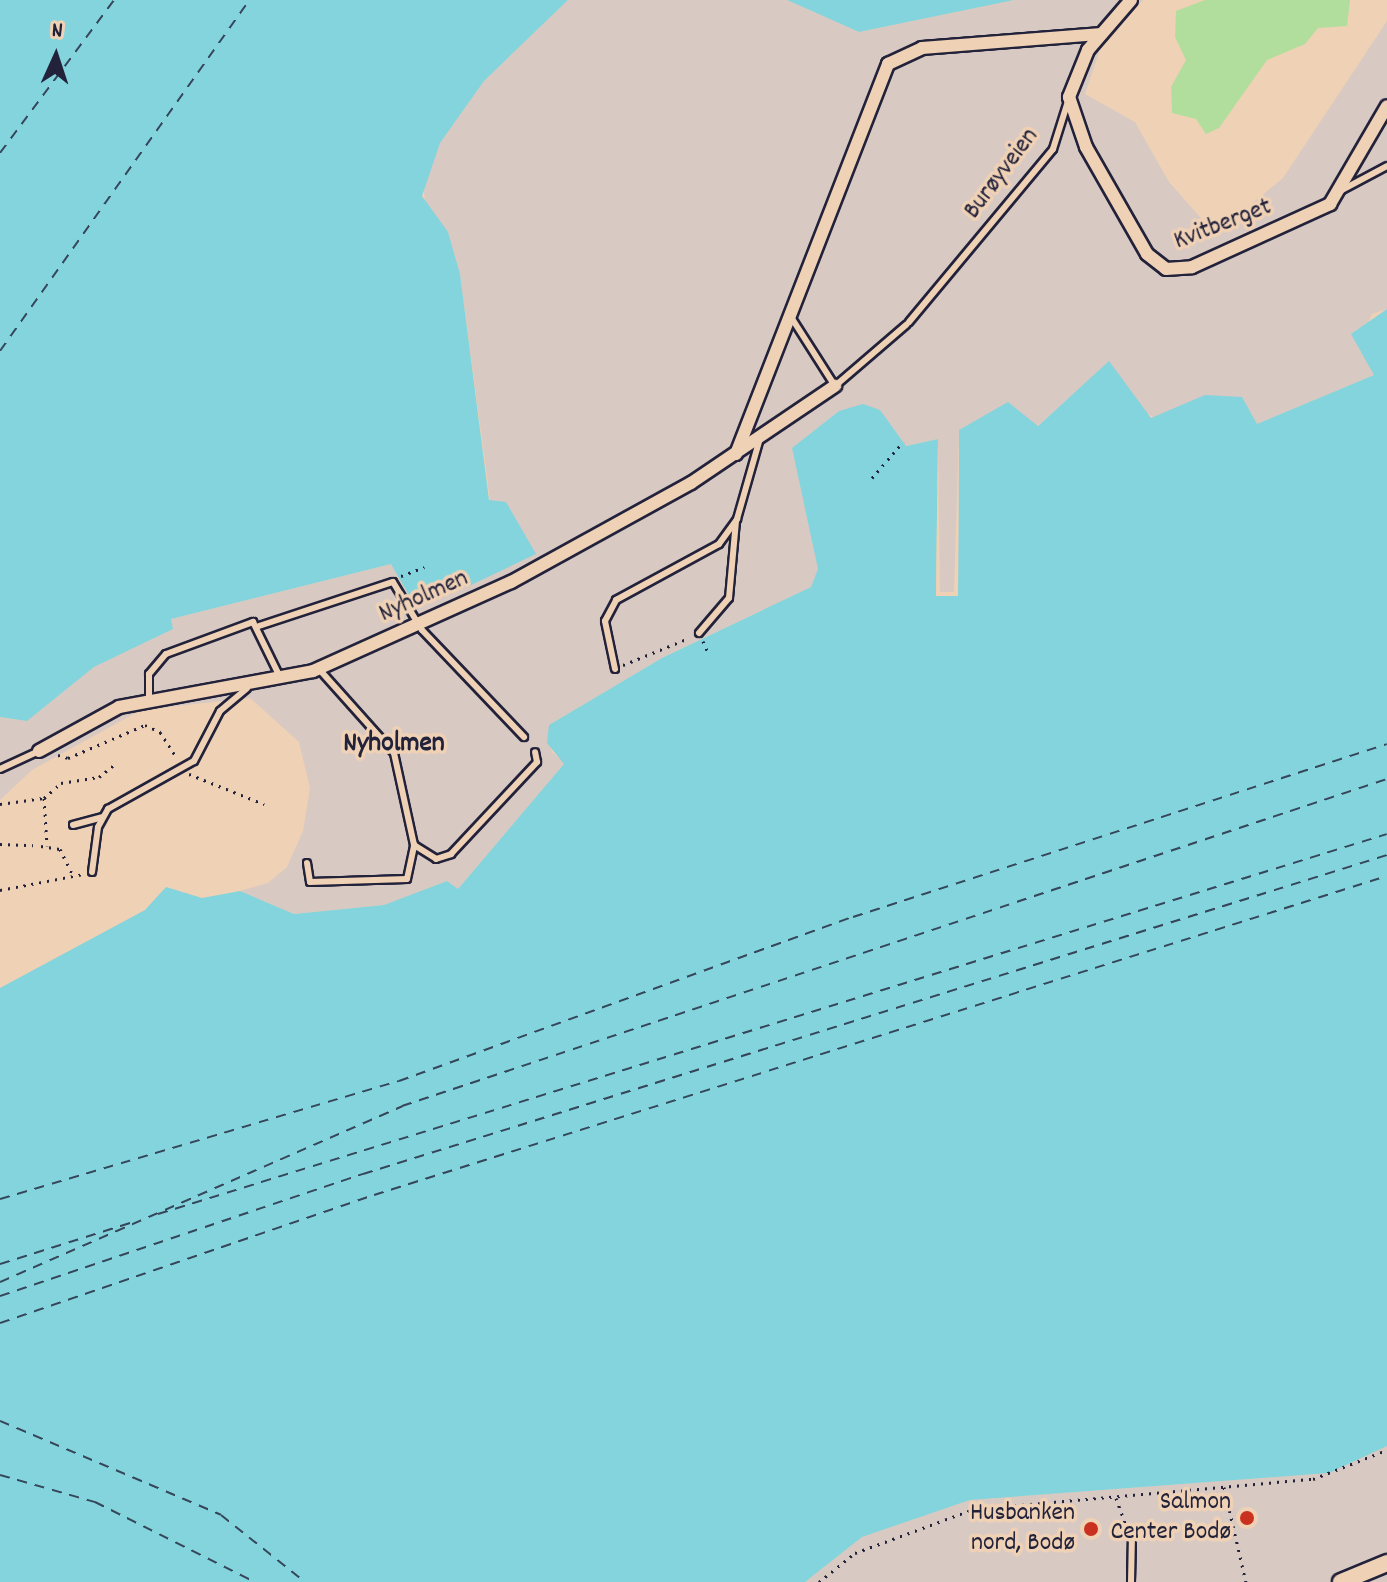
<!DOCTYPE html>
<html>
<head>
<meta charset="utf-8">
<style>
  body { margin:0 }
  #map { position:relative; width:1387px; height:1582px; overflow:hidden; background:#efd1b5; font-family:Dekko,sans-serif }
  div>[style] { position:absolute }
  .built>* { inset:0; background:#d8c9c3 }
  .green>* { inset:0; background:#b1de9c }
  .water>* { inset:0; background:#83d4dc }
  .pier>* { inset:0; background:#efd1b5 }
  .ferry>* { height:2px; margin-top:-1px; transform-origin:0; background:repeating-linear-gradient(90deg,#35465b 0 10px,transparent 0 18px) }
  .path>* { height:3px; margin-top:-1.5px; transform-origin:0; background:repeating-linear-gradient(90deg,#22223b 0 2px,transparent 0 8px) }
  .roads { filter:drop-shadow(2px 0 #22223b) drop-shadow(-2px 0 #22223b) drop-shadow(0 2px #22223b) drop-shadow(0 -2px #22223b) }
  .service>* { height:6px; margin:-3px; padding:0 3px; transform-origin:3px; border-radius:3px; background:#efd1b5 }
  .minor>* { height:12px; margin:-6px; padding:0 6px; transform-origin:6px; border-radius:6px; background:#efd1b5 }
  .tertiary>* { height:16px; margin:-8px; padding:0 8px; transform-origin:8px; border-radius:8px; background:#efd1b5 }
  .dots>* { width:22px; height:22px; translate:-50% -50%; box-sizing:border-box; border:4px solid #efd1b5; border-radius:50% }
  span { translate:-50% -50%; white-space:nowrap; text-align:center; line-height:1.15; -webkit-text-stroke:7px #efd1b5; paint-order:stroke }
  .street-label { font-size:26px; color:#22223b }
  .poi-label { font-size:26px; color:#22223b }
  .right { translate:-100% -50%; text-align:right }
  .neighbourhood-label { font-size:28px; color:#22223b; font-weight:700 }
  .north { position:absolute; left:16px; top:16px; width:80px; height:80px; -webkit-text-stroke:6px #efd1b5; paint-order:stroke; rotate:3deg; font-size:22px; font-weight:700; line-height:32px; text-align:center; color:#22223b }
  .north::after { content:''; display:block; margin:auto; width:28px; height:36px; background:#22223b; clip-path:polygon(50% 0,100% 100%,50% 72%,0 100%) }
</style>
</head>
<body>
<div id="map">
  <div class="built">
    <i style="clip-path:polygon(568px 0,787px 0,859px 32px,1014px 0,1143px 0,1101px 46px,1085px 94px,1135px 122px,1169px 182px,1215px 234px,1283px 178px,1387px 21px,1387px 309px,1372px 314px,1360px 341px,1374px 375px,1257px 424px,1171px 412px,1156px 419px,1138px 407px,1109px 362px,1037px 426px,960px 430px,958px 596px,936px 596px,938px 439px,905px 446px,839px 411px,792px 448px,819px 569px,811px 587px,662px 658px,549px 725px,552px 752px,565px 763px,458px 889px,447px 881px,384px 905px,294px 914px,240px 891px,268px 883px,287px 867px,303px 831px,310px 788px,299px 742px,250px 698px,141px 710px,32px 770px,0 800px,0 717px,27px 721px,94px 667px,173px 629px,171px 619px,391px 564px,490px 500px,460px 274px,448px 232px,426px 206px,423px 186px,440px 143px,484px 81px)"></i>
    <i style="clip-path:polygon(1387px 1446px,1387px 1582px,805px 1582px,862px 1537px,970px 1500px,1329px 1473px)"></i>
  </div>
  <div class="green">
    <i style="clip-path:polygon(1205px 0,1350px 0,1347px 26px,1318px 28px,1305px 44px,1267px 60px,1219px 128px,1206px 134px,1196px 119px,1172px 113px,1171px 87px,1186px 60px,1175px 37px,1176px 11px)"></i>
  </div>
  <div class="water">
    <i style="clip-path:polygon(0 0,568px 0,484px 81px,440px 143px,422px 196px,448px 232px,460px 274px,489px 500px,506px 502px,536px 554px,471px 585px,428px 595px,409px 595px,391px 564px,171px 619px,173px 629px,94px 667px,27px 721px,0 717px)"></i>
    <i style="clip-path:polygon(787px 0,1014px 0,859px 32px)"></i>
    <i style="clip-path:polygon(1387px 309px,1387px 1446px,1329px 1473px,970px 1500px,862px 1537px,805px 1582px,0 1582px,0 988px,145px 910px,166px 887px,202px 898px,240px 891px,294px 914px,384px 905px,447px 881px,458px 889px,564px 764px,547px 743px,549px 725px,662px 658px,811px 587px,818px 569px,792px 448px,839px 411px,863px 404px,880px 410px,906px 446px,938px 439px,936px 596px,958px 596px,959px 430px,1008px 402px,1038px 426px,1109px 361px,1151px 418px,1205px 395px,1242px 397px,1257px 424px,1374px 375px,1351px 334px)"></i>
  </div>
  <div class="pier">
    <i style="clip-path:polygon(959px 430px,958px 596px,936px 596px,938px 439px,940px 592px,954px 592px)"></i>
  </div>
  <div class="ferry">
    <i style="left:0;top:153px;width:191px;rotate:-53.3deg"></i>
    <i style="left:0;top:351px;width:430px;rotate:-54.6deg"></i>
    <i style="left:0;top:1199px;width:416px;rotate:-16.5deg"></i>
    <i style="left:399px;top:1081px;width:483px;rotate:-19.9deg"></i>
    <i style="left:853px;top:917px;width:561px;rotate:-17.95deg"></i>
    <i style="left:158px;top:1214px;width:1286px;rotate:-17.18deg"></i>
    <i style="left:0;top:1264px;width:143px;rotate:-17.5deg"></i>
    <i style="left:0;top:1282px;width:439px;rotate:-23.6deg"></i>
    <i style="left:402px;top:1106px;width:1038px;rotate:-18.37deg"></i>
    <i style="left:0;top:1296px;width:383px;rotate:-18.6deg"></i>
    <i style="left:363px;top:1174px;width:1073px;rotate:-17.3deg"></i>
    <i style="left:0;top:1323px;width:395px;rotate:-18.9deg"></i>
    <i style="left:374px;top:1195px;width:1062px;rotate:-17.48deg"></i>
    <i style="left:0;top:1421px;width:240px;rotate:23deg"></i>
    <i style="left:221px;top:1515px;width:107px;rotate:38.6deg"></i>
    <i style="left:0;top:1475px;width:99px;rotate:15.9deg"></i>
    <i style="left:95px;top:1502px;width:179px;rotate:26.6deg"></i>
  </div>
  <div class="path">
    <i style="left:872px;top:478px;width:48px;rotate:-49.3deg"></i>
    <i style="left:401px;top:576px;width:25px;rotate:-21deg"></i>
    <i style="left:703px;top:641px;width:13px;rotate:67deg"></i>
    <i style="left:623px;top:665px;width:71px;rotate:-22.2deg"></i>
    <i style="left:58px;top:755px;width:10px;rotate:17deg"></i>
    <i style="left:68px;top:758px;width:84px;rotate:-23.2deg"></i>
    <i style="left:145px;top:725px;width:17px;rotate:25deg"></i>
    <i style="left:160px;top:732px;width:31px;rotate:57deg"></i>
    <i style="left:189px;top:774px;width:81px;rotate:21.8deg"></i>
    <i style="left:44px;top:798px;width:23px;rotate:-41deg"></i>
    <i style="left:61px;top:783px;width:38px;rotate:-9deg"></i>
    <i style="left:99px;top:777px;width:19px;rotate:-39deg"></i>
    <i style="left:0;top:804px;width:44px;rotate:-7.8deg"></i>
    <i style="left:44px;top:798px;width:48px;rotate:86.4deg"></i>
    <i style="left:0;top:844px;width:33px;rotate:2deg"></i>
    <i style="left:41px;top:846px;width:19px;rotate:9deg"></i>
    <i style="left:60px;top:849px;width:30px;rotate:64deg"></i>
    <i style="left:0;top:890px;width:86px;rotate:-10.8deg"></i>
    <i style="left:1224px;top:1487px;width:98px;rotate:77deg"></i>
    <i style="left:1116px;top:1498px;width:32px;rotate:70deg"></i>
    <i style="left:819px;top:1582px;width:46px;rotate:-38.9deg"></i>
    <i style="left:855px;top:1553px;width:127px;rotate:-20.3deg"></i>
    <i style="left:974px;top:1509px;width:340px;rotate:-5.1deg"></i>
    <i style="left:1313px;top:1479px;width:79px;rotate:-21.4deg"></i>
  </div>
  <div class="roads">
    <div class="service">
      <i style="left:1342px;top:190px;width:51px;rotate:-28.1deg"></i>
      <i style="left:791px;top:317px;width:82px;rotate:57.5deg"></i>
      <i style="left:835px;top:386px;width:94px;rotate:-40.7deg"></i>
      <i style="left:909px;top:322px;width:225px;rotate:-50.2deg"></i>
      <i style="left:1053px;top:149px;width:50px;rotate:-72.6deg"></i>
      <i style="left:259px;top:626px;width:141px;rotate:-18.2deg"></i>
      <i style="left:393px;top:582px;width:56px;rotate:58.9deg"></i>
      <i style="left:422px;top:630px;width:148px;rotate:46.4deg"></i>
      <i style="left:699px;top:633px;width:46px;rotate:-49.4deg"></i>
      <i style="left:729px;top:598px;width:77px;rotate:-84.8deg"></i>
      <i style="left:318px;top:668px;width:114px;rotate:48.2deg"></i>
      <i style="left:394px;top:753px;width:94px;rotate:77.7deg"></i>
      <i style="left:414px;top:845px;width:26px;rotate:32deg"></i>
      <i style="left:436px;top:859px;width:16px;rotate:-18deg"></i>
      <i style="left:451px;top:854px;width:126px;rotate:-46.9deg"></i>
      <i style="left:537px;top:762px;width:10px;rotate:-101deg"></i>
      <i style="left:615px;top:669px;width:49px;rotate:-101.8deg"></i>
      <i style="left:605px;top:621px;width:24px;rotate:-62deg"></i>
      <i style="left:616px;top:600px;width:117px;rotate:-28.5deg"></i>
      <i style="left:719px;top:544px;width:31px;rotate:-54deg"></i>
      <i style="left:737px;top:519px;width:84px;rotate:-74.1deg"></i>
      <i style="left:149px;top:699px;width:25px;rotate:-90deg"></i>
      <i style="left:149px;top:674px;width:26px;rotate:-50deg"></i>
      <i style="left:166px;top:654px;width:93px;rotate:-20.2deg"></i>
      <i style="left:253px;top:622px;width:61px;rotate:63.9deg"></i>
      <i style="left:0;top:769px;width:43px;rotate:-24.8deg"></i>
      <i style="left:73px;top:825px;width:30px;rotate:-15deg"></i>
      <i style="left:307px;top:863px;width:19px;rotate:81deg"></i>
      <i style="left:310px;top:882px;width:97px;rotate:-1.8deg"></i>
      <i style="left:407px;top:879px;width:35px;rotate:-78deg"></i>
      <i style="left:92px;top:872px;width:45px;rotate:-82.4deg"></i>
      <i style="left:98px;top:827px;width:21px;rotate:-61deg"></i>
      <i style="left:108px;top:809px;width:98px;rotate:-29.2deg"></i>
      <i style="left:194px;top:761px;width:56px;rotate:-62.5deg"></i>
      <i style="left:220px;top:711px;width:35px;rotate:-40deg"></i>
      <i style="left:1131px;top:1582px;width:48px;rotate:-88.8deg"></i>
    </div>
    <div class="minor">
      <i style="left:1131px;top:0;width:66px;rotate:130.7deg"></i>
      <i style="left:1088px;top:50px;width:51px;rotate:112deg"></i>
      <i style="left:1069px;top:97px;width:53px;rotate:71.2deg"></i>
      <i style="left:1086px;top:147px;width:123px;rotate:60.3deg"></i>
      <i style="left:1147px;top:254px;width:24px;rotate:38deg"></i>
      <i style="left:1166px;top:269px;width:26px;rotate:-4deg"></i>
      <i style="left:1192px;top:267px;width:152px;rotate:-24.5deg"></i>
      <i style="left:1330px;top:204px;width:113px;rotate:-59.8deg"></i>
      <i style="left:736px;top:454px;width:419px;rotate:-68.7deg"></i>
      <i style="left:888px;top:64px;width:38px;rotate:-25deg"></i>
      <i style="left:922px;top:48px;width:180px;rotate:-4.5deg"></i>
      <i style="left:39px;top:751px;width:91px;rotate:-28.8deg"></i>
      <i style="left:119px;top:707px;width:197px;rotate:-10.5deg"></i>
      <i style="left:313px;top:671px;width:217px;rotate:-24.2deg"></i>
      <i style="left:511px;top:582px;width:205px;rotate:-28.8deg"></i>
      <i style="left:691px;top:483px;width:174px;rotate:-34deg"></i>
    </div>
    <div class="tertiary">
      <i style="left:1341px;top:1582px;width:50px;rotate:-22.4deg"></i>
    </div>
  </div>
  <div class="dots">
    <i style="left:1247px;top:1518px;background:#c8321e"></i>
    <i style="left:1091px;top:1529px;background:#c8321e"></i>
  </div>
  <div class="street-label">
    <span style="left:1002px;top:174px;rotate:-53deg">Burøyveien</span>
    <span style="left:1223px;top:225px;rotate:-21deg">Kvitberget</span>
    <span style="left:424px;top:597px;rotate:-24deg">Nyholmen</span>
  </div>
  <div class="poi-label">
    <span class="right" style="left:1231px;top:1518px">Salmon<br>Center Bodø</span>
    <span class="right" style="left:1075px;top:1529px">Husbanken<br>nord, Bodø</span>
  </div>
  <div class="neighbourhood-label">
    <span style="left:394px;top:745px">Nyholmen</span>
  </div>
  <div class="north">N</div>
</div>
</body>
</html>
